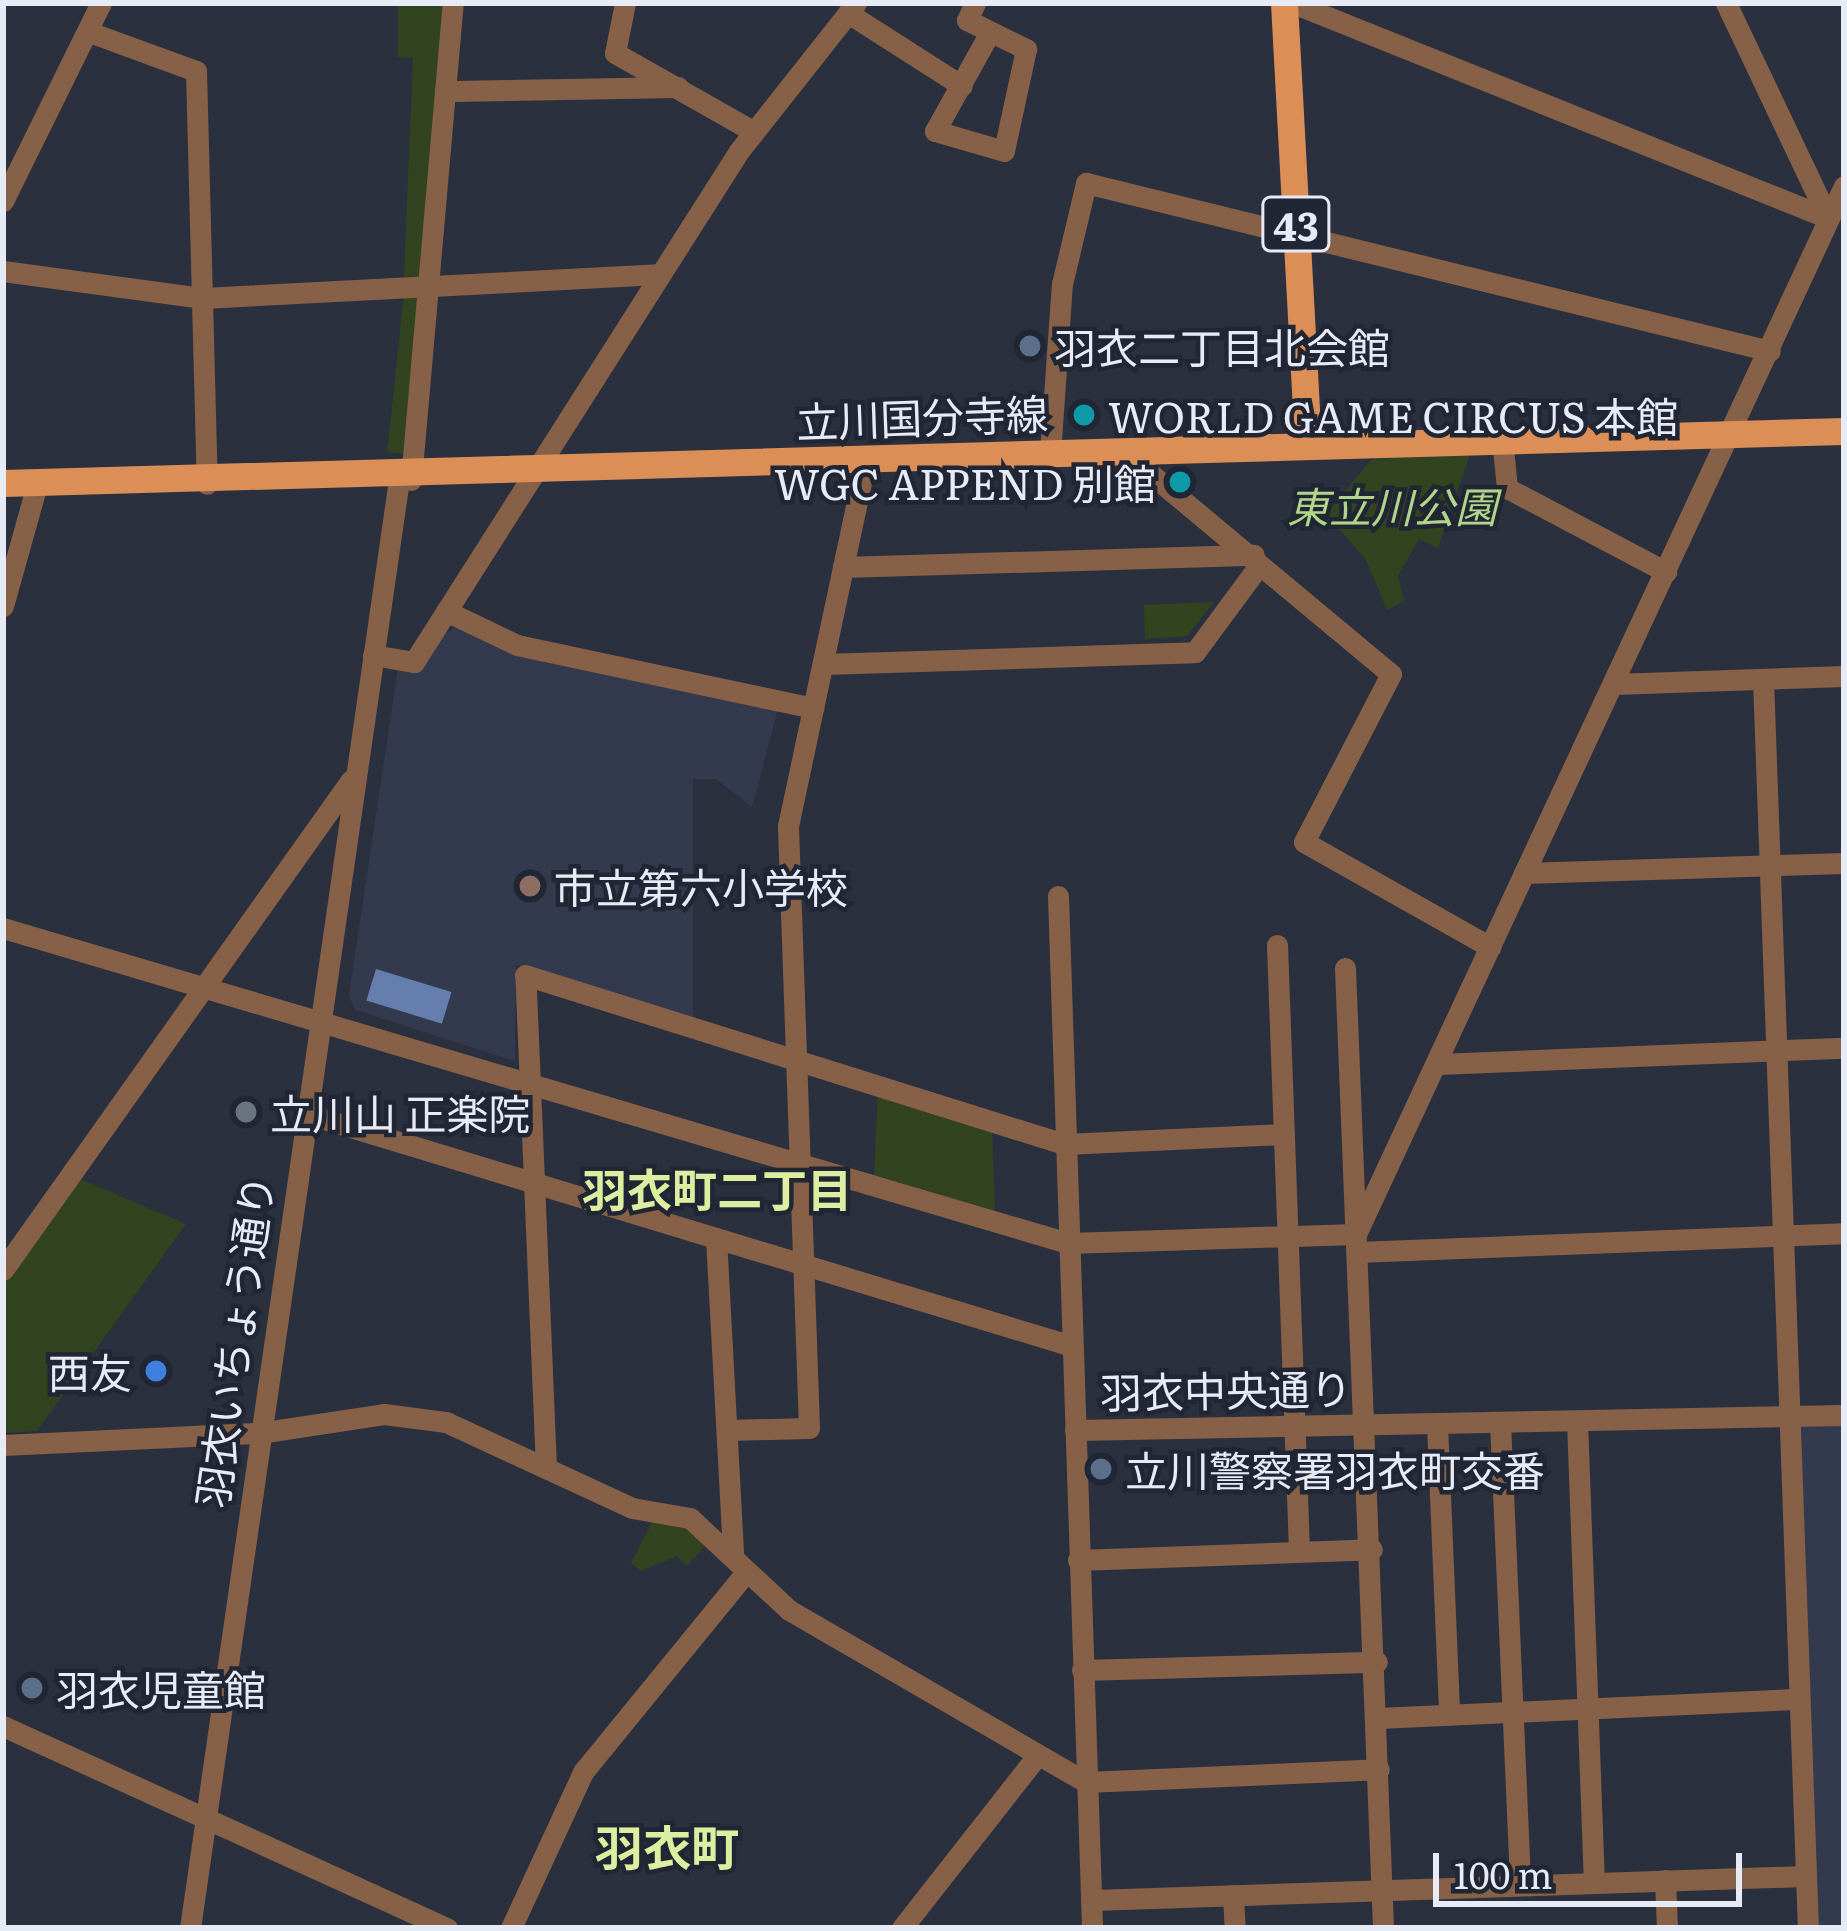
<!DOCTYPE html>
<html>
<head>
<meta charset="utf-8">
<style>
  body { margin:0 }
  #map { position:relative; width:1847px; height:1931px; overflow:hidden; background:#2b303f; font-family:Literata,"Noto Sans JP",serif }
  div>[style] { position:absolute }
  .built>* { inset:0; background:#333a4e }
  .green>* { inset:0; background:#32431f; transform-origin:0 0 }
  .water>* { inset:0; background:#667eae; transform-origin:0 0 }
  .minor>* { height:21px; margin:-10.5px; padding:0 10.5px; transform-origin:10.5px; border-radius:10.5px; background:#876147 }
  .major>* { height:27px; margin:-13.5px; padding:0 13.5px; transform-origin:13.5px; border-radius:13.5px; background:#dc8e57 }
  .dots>* { width:33px; height:33px; translate:-50% -50%; box-sizing:border-box; border:6px solid #212634; border-radius:50% }
  span { translate:-50% -50%; white-space:nowrap; text-align:center; line-height:1.15; -webkit-text-stroke:9px #212634; paint-order:stroke }
  .shield-label span { padding:3px 9px; background:#212634; border:3px solid; border-radius:9px; -webkit-text-stroke-width:0 }
  .shield-label { font-size:39px; color:#e7ebf5; font-weight:700 }
  .poi-label { font-size:42px; color:#e7ebf5 }
  .left { translate:0 -50%; text-align:left }
  .right { translate:-100% -50%; text-align:right }
  .street-label { font-size:42px; color:#e7ebf5 }
  .park-label { font-size:42px; color:#b1d68a; font-style:italic }
  .neighbourhood-label { font-size:45px; color:#deeea1; font-weight:700 }
  .quarter-label { font-size:48px; color:#deeea1; font-weight:700 }
  .frame { position:absolute; inset:0; border:6px solid #e7ebf5; pointer-events:none }
  .scale { position:absolute; left:1433px; top:1853px; width:309px; height:54px; box-sizing:border-box; border:6px solid #e7ebf5; border-top:0; padding-left:15px; font-size:36px; line-height:42px; white-space:nowrap; color:#e7ebf5; -webkit-text-stroke:9px #212634; paint-order:stroke }
</style>
</head>
<body>
<div id="map">
  <div class="built">
    <i style="clip-path:polygon(459px 624px,778px 709px,752px 807px,716px 779px,693px 779px,693px 1020px,516px 965px,515px 1061px,355px 1010px,349px 995px,398px 668px)"></i>
    <i style="clip-path:polygon(1844px 1423px,1844px 1928px,1816px 1928px,1799px 1425px)"></i>
  </div>
  <div class="green">
    <i style="clip-path:polygon(398px 3px,446px 3px,429px 278px,404px 277px,413px 58px,398px 57px)"></i>
    <i style="left:425px;top:294px;width:161px;height:21px;rotate:96deg"></i>
    <i style="clip-path:polygon(1471px 451px,1438px 548px,1419px 539px,1398px 576px,1404px 601px,1387px 610px,1366px 560px,1326px 514px,1371px 460px)"></i>
    <i style="clip-path:polygon(1214px 602px,1187px 636px,1145px 639px,1144px 605px)"></i>
    <i style="clip-path:polygon(878px 1092px,992px 1130px,995px 1211px,874px 1175px)"></i>
    <i style="clip-path:polygon(80px 1179px,186px 1224px,37px 1431px,3px 1433px,3px 1280px)"></i>
    <i style="clip-path:polygon(668px 1514px,709px 1542px,687px 1566px,677px 1556px,641px 1571px,631px 1563px,655px 1517px)"></i>
  </div>
  <div class="water">
    <i style="left:376px;top:969px;width:79px;height:33px;rotate:17deg"></i>
  </div>
  <div class="minor">
    <i style="left:625px;top:3px;width:51px;rotate:101.3deg"></i>
    <i style="left:615px;top:53px;width:159px;rotate:29.5deg"></i>
    <i style="left:975px;top:3px;width:19px;rotate:115deg"></i>
    <i style="left:967px;top:20px;width:66px;rotate:26.2deg"></i>
    <i style="left:1026px;top:49px;width:104px;rotate:102.2deg"></i>
    <i style="left:1004px;top:151px;width:72px;rotate:-163.8deg"></i>
    <i style="left:935px;top:131px;width:113px;rotate:-60.9deg"></i>
    <i style="left:1293px;top:3px;width:577px;rotate:21.89deg"></i>
    <i style="left:1726px;top:3px;width:238px;rotate:64.6deg"></i>
    <i style="left:848px;top:13px;width:135px;rotate:32.6deg"></i>
    <i style="left:92px;top:33px;width:111px;rotate:20.1deg"></i>
    <i style="left:196px;top:71px;width:413px;rotate:88.5deg"></i>
    <i style="left:454px;top:91px;width:224px;rotate:-1deg"></i>
    <i style="left:3px;top:201px;width:221px;rotate:-63.7deg"></i>
    <i style="left:3px;top:271px;width:202px;rotate:7.7deg"></i>
    <i style="left:203px;top:298px;width:456px;rotate:-3deg"></i>
    <i style="left:1502px;top:438px;width:50px;rotate:84.3deg"></i>
    <i style="left:1507px;top:488px;width:180px;rotate:27.8deg"></i>
    <i style="left:1122px;top:450px;width:350px;rotate:39.8deg"></i>
    <i style="left:1391px;top:674px;width:189px;rotate:117.4deg"></i>
    <i style="left:1304px;top:842px;width:214px;rotate:29.4deg"></i>
    <i style="left:1050px;top:454px;width:170px;rotate:-86deg"></i>
    <i style="left:1062px;top:284px;width:104px;rotate:-76.6deg"></i>
    <i style="left:1086px;top:183px;width:704px;rotate:13.8deg"></i>
    <i style="left:411px;top:480px;width:479px;rotate:-85deg"></i>
    <i style="left:843px;top:567px;width:411px;rotate:-1.7deg"></i>
    <i style="left:3px;top:606px;width:127px;rotate:-74.4deg"></i>
    <i style="left:446px;top:611px;width:79px;rotate:25.6deg"></i>
    <i style="left:517px;top:645px;width:303px;rotate:12deg"></i>
    <i style="left:373px;top:655px;width:42px;rotate:9.7deg"></i>
    <i style="left:414px;top:662px;width:606px;rotate:-57.54deg"></i>
    <i style="left:739px;top:151px;width:189px;rotate:-51.7deg"></i>
    <i style="left:823px;top:664px;width:372px;rotate:-1.8deg"></i>
    <i style="left:1195px;top:652px;width:101px;rotate:-53.5deg"></i>
    <i style="left:1763px;top:679px;width:1250px;rotate:87.94deg"></i>
    <i style="left:1614px;top:684px;width:230px;rotate:-2deg"></i>
    <i style="left:1524px;top:873px;width:320px;rotate:-1.8deg"></i>
    <i style="left:1058px;top:896px;width:1033px;rotate:88.11deg"></i>
    <i style="left:3px;top:928px;width:1111px;rotate:16.48deg"></i>
    <i style="left:1068px;top:1243px;width:288px;rotate:-1.8deg"></i>
    <i style="left:1356px;top:1234px;width:1156px;rotate:-65.03deg"></i>
    <i style="left:1277px;top:945px;width:606px;rotate:87.92deg"></i>
    <i style="left:1345px;top:968px;width:961px;rotate:87.73deg"></i>
    <i style="left:1438px;top:1064px;width:406px;rotate:-2.3deg"></i>
    <i style="left:304px;top:1113px;width:803px;rotate:16.88deg"></i>
    <i style="left:716px;top:1238px;width:318px;rotate:86.9deg"></i>
    <i style="left:1357px;top:1252px;width:487px;rotate:-2.2deg"></i>
    <i style="left:3px;top:1270px;width:601px;rotate:-54.62deg"></i>
    <i style="left:1577px;top:1421px;width:462px;rotate:87.9deg"></i>
    <i style="left:1500px;top:1423px;width:462px;rotate:87.5deg"></i>
    <i style="left:1437px;top:1424px;width:291px;rotate:87.6deg"></i>
    <i style="left:727px;top:1430px;width:82px;rotate:-1.4deg"></i>
    <i style="left:809px;top:1428px;width:602px;rotate:-92deg"></i>
    <i style="left:788px;top:826px;width:374px;rotate:-78deg"></i>
    <i style="left:1075px;top:1430px;width:769px;rotate:-1.12deg"></i>
    <i style="left:3px;top:1445px;width:256px;rotate:-2.7deg"></i>
    <i style="left:259px;top:1433px;width:126px;rotate:-8.6deg"></i>
    <i style="left:384px;top:1414px;width:63px;rotate:7.4deg"></i>
    <i style="left:446px;top:1422px;width:205px;rotate:24.8deg"></i>
    <i style="left:632px;top:1508px;width:59px;rotate:9.8deg"></i>
    <i style="left:690px;top:1518px;width:135px;rotate:42.9deg"></i>
    <i style="left:789px;top:1610px;width:343px;rotate:30.1deg"></i>
    <i style="left:1086px;top:1782px;width:293px;rotate:-2.5deg"></i>
    <i style="left:546px;top:1468px;width:493px;rotate:-92.4deg"></i>
    <i style="left:525px;top:975px;width:565px;rotate:17.41deg"></i>
    <i style="left:1064px;top:1144px;width:220px;rotate:-2.6deg"></i>
    <i style="left:1078px;top:1560px;width:294px;rotate:-2.1deg"></i>
    <i style="left:1082px;top:1670px;width:295px;rotate:-1.6deg"></i>
    <i style="left:1378px;top:1718px;width:421px;rotate:-2.6deg"></i>
    <i style="left:3px;top:1726px;width:488px;rotate:24.5deg"></i>
    <i style="left:1665px;top:1880px;width:48px;rotate:87.6deg"></i>
    <i style="left:1233px;top:1895px;width:33px;rotate:87deg"></i>
    <i style="left:1093px;top:1900px;width:713px;rotate:-1.93deg"></i>
    <i style="left:190px;top:1928px;width:1463px;rotate:-81.79deg"></i>
    <i style="left:511px;top:1928px;width:172px;rotate:-65.2deg"></i>
    <i style="left:583px;top:1772px;width:259px;rotate:-50.8deg"></i>
    <i style="left:902px;top:1928px;width:217px;rotate:-51.9deg"></i>
  </div>
  <div class="major">
    <i style="left:1284px;top:3px;width:442px;rotate:86.9deg"></i>
    <i style="left:3px;top:483px;width:1842px;rotate:-1.62deg"></i>
  </div>
  <div class="dots">
    <i style="left:1030px;top:346px;background:#5c6f8a"></i>
    <i style="left:1084px;top:415px;background:#0f9aa8"></i>
    <i style="left:1180px;top:482px;background:#0f9aa8"></i>
    <i style="left:530px;top:886px;background:#8d6e63"></i>
    <i style="left:246px;top:1112px;background:#6b7280"></i>
    <i style="left:156px;top:1371px;background:#3f7fe0"></i>
    <i style="left:1101px;top:1469px;background:#5c6f8a"></i>
    <i style="left:32px;top:1688px;background:#5c6f8a"></i>
  </div>
  <div class="shield-label">
    <span style="left:1296px;top:224px">43</span>
  </div>
  <div class="poi-label">
    <span class="left" style="left:1054px;top:346px">羽衣二丁目北会館</span>
    <span class="left" style="left:1108px;top:415px">WORLD GAME CIRCUS 本館</span>
    <span class="right" style="left:1156px;top:482px">WGC APPEND 別館</span>
    <span class="left" style="left:554px;top:886px">市立第六小学校</span>
    <span class="left" style="left:270px;top:1112px">立川山 正楽院</span>
    <span class="right" style="left:132px;top:1371px">西友</span>
    <span class="left" style="left:1125px;top:1469px">立川警察署羽衣町交番</span>
    <span class="left" style="left:56px;top:1688px">羽衣児童館</span>
  </div>
  <div class="street-label">
    <span style="left:922px;top:416px;rotate:-2deg">立川国分寺線</span>
    <span style="left:233px;top:1341px;rotate:-82deg">羽衣いちょう通り</span>
    <span style="left:1226px;top:1389px;rotate:-1deg">羽衣中央通り</span>
  </div>
  <div class="park-label">
    <span style="left:1392px;top:505px">東立川公園</span>
  </div>
  <div class="neighbourhood-label">
    <span style="left:717px;top:1188px">羽衣町二丁目</span>
  </div>
  <div class="quarter-label">
    <span style="left:667px;top:1846px">羽衣町</span>
  </div>
  <div class="frame"></div>
  <div class="scale">100 m</div>
</div>
</body>
</html>
